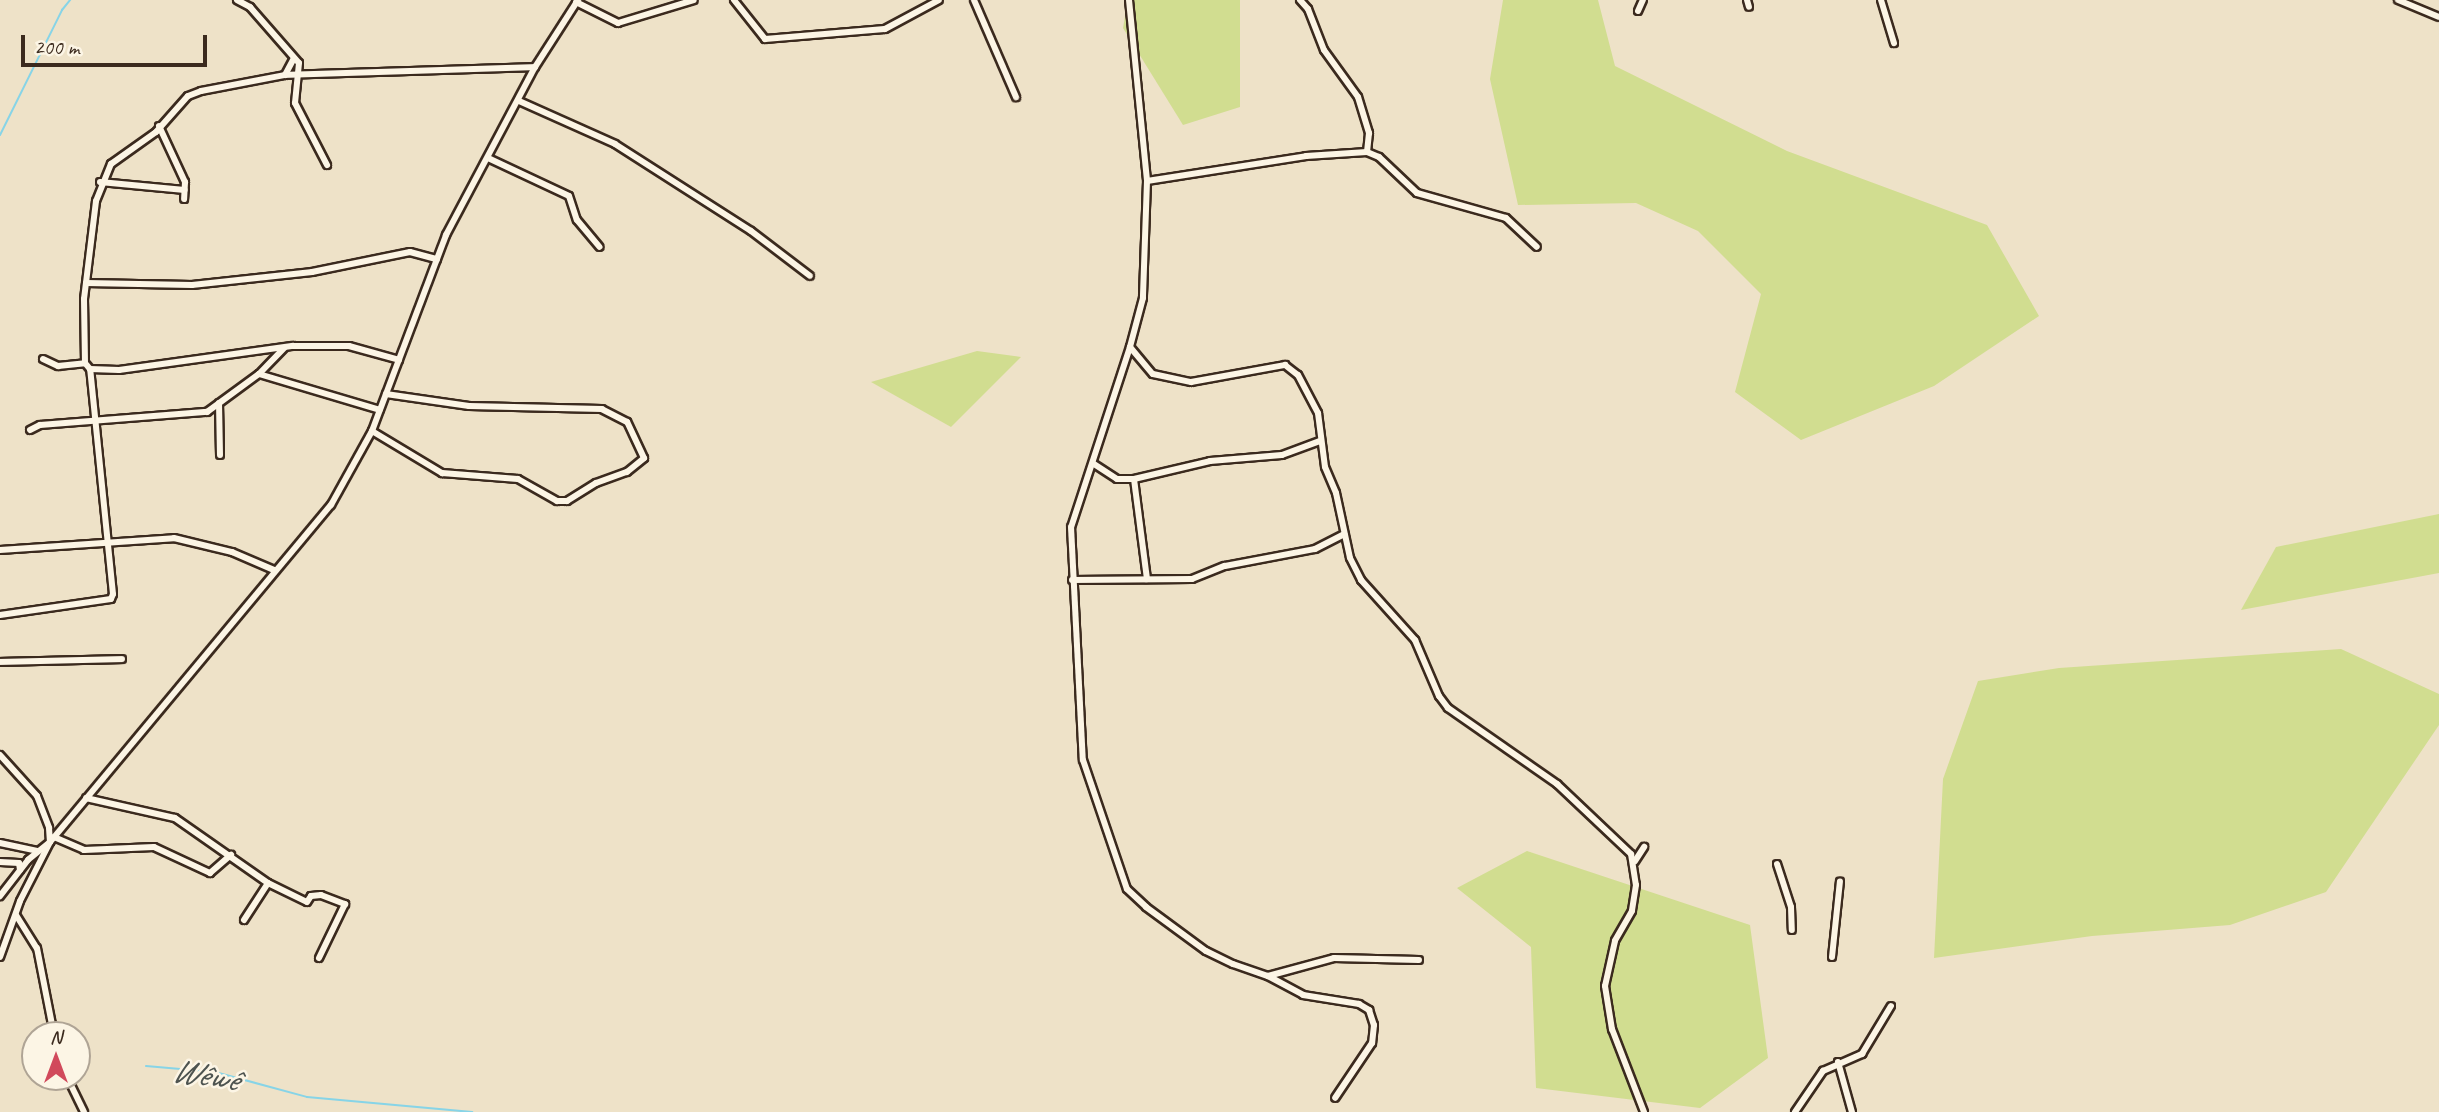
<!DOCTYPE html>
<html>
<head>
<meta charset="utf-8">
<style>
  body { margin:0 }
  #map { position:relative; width:2439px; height:1112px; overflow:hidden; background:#eee2c8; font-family:Caveat,sans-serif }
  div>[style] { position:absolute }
  .green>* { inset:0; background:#d1dd90 }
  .stream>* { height:2px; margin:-1px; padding:0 1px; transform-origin:1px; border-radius:1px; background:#87d4e7 }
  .roads { filter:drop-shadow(2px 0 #3b2a1e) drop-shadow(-2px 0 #3b2a1e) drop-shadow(0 2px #3b2a1e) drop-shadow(0 -2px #3b2a1e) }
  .minor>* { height:6px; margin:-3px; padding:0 3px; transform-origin:3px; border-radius:3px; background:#fcf5e5 }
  span { translate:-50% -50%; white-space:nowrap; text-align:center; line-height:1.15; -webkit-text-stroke:5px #fcf5e5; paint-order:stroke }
  .water-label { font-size:35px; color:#4e5450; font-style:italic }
  .north { position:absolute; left:21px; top:1021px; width:70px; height:70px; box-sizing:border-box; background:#fcf5e5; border:2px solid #afa495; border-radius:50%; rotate:0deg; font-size:19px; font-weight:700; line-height:28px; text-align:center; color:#3b2a1e }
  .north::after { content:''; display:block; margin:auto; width:24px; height:32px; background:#d1495b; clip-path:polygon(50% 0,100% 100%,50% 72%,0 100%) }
  .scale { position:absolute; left:21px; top:35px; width:186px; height:32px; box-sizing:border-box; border:4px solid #3b2a1e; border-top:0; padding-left:9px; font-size:21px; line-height:24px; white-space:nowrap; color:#3b2a1e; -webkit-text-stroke:5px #fcf5e5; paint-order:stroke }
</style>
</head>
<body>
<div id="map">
  <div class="green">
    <i style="clip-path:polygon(1128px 0,1240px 0,1240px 107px,1183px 125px,1123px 28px)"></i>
    <i style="clip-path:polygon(1503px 0,1598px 0,1615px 66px,1787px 151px,1987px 225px,2039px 316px,1934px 386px,1801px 440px,1735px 392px,1761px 294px,1698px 231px,1636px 203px,1518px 205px,1490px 79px)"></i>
    <i style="clip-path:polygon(977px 351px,1021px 357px,951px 427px,871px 382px)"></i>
    <i style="clip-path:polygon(2439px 514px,2439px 573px,2241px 610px,2276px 547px)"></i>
    <i style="clip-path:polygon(2341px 649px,2439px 694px,2439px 725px,2326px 892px,2230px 925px,2092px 936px,1934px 958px,1943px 779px,1978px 681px,2059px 668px)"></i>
    <i style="clip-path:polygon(1527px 851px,1750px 925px,1768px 1058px,1700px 1108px,1536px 1088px,1531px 947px,1457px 888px)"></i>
  </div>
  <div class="stream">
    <i style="left:0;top:135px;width:140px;rotate:-63.6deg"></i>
    <i style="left:62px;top:10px;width:13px;rotate:-51deg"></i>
    <i style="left:146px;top:1066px;width:69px;rotate:5deg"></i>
    <i style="left:215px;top:1072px;width:95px;rotate:15.2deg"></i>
    <i style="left:307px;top:1097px;width:166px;rotate:5.2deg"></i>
  </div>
  <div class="roads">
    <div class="minor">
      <i style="left:237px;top:0;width:15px;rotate:28deg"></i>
      <i style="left:250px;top:7px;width:74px;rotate:48.8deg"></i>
      <i style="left:299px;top:63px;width:40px;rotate:95.7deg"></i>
      <i style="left:295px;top:103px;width:70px;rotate:62.7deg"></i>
      <i style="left:734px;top:0;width:50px;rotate:51.5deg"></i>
      <i style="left:765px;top:39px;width:120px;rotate:-4.8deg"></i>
      <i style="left:885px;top:29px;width:61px;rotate:-28.2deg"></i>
      <i style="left:974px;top:0;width:106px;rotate:66.6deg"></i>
      <i style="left:1129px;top:0;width:182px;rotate:84.3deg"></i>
      <i style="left:1147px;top:181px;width:117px;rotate:92deg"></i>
      <i style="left:1143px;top:298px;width:51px;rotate:104.9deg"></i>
      <i style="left:1130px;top:347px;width:35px;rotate:50deg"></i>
      <i style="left:1153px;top:374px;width:39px;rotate:12deg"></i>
      <i style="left:1191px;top:382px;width:96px;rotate:-10.3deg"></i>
      <i style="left:1285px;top:365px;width:16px;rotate:38deg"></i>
      <i style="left:1298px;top:375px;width:43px;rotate:62.2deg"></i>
      <i style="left:1318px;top:413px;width:54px;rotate:82.6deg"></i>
      <i style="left:1325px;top:467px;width:28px;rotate:67deg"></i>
      <i style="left:1336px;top:493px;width:66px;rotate:77.8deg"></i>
      <i style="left:1350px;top:558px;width:25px;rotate:63deg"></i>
      <i style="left:1361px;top:580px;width:81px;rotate:48deg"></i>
      <i style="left:1415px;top:640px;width:61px;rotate:66.8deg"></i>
      <i style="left:1439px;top:696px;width:15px;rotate:53deg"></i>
      <i style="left:1448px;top:708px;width:133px;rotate:34.9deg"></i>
      <i style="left:1557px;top:784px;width:102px;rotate:43.4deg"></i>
      <i style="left:1631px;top:854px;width:31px;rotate:81deg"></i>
      <i style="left:1636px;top:885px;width:26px;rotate:99deg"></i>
      <i style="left:1632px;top:911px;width:34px;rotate:120deg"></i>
      <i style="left:1615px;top:941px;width:46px;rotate:102.5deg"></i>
      <i style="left:1605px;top:986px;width:44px;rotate:80.8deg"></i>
      <i style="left:1612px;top:1029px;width:89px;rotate:68.9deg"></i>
      <i style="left:1300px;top:0;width:12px;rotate:48deg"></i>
      <i style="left:1308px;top:9px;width:44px;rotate:68.7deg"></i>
      <i style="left:1324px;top:50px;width:58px;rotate:54.1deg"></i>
      <i style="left:1358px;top:97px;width:38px;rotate:73deg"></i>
      <i style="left:1369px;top:133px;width:19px;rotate:96deg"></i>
      <i style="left:1747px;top:0;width:7px;rotate:74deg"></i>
      <i style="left:1881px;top:0;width:45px;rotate:73.2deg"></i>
      <i style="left:2398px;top:0;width:44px;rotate:22.5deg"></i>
      <i style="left:576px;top:2px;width:47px;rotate:26.6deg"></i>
      <i style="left:618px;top:23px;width:79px;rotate:-16.8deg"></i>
      <i style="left:1638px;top:11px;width:12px;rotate:-66deg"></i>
      <i style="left:285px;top:75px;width:19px;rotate:-62deg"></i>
      <i style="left:519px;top:101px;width:105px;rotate:24.1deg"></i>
      <i style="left:615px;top:144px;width:161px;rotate:32.6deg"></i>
      <i style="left:751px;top:231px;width:74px;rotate:37.3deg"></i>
      <i style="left:159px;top:126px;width:62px;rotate:65.1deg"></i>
      <i style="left:185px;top:182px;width:17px;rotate:93deg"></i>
      <i style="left:488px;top:158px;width:89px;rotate:25.1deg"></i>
      <i style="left:569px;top:196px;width:25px;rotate:72deg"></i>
      <i style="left:577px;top:220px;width:35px;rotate:50deg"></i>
      <i style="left:1147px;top:181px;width:161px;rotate:-8.9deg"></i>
      <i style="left:1306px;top:156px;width:61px;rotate:-3.8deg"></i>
      <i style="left:1367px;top:152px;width:13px;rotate:23deg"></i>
      <i style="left:1379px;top:157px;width:52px;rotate:43.5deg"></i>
      <i style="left:1417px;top:193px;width:92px;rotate:15.7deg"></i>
      <i style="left:1506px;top:218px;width:42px;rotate:43.1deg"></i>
      <i style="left:100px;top:182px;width:85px;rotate:5.4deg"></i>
      <i style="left:86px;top:283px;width:106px;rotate:1.1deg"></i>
      <i style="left:192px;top:285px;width:121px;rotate:-6.2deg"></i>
      <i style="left:312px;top:272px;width:100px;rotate:-11.5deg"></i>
      <i style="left:410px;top:252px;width:28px;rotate:15deg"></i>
      <i style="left:1130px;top:347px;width:189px;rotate:108.1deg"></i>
      <i style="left:1071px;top:527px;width:233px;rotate:87.1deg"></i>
      <i style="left:1083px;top:760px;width:136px;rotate:71.2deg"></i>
      <i style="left:1127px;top:889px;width:26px;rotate:43deg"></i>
      <i style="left:1146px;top:907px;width:74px;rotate:36.3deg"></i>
      <i style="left:1206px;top:951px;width:30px;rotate:26deg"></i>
      <i style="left:1233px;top:964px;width:37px;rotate:19deg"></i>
      <i style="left:1268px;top:976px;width:40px;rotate:28deg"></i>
      <i style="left:1303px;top:995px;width:57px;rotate:9.1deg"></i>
      <i style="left:1359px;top:1004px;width:12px;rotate:31deg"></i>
      <i style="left:1369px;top:1010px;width:16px;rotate:72deg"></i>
      <i style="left:1374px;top:1025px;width:18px;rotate:96deg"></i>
      <i style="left:1372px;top:1043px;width:66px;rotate:123.9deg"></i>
      <i style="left:43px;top:359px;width:17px;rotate:25deg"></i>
      <i style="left:58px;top:366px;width:27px;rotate:-6deg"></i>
      <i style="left:90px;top:369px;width:29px;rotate:2deg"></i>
      <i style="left:119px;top:370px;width:176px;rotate:-7.9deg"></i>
      <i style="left:293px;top:346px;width:56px"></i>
      <i style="left:349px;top:346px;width:52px;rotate:15.6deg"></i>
      <i style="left:259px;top:374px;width:126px;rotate:16.6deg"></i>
      <i style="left:219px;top:403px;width:52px;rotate:88.9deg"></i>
      <i style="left:30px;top:430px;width:11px;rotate:-27deg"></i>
      <i style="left:40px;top:425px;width:168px;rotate:-4.5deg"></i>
      <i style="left:207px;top:412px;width:64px;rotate:-36.2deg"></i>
      <i style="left:259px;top:374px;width:36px;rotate:-46deg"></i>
      <i style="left:372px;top:431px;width:82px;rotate:31deg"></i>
      <i style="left:442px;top:473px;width:76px;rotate:4.5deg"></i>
      <i style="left:518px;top:479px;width:45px;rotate:29.4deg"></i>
      <i style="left:557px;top:501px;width:10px"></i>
      <i style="left:567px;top:501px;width:34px;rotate:-32deg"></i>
      <i style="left:596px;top:483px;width:33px;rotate:-20deg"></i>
      <i style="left:627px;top:472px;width:22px;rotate:-39deg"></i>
      <i style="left:644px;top:458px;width:40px;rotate:-115deg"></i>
      <i style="left:627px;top:422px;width:28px;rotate:-153deg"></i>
      <i style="left:602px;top:409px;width:133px;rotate:-178.7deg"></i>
      <i style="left:469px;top:406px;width:84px;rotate:-171.8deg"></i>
      <i style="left:1094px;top:464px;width:27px;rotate:33deg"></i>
      <i style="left:1117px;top:479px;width:17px"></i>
      <i style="left:1134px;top:479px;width:78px;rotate:-13.3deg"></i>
      <i style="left:1210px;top:461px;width:72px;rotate:-4.8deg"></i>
      <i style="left:1282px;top:455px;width:40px;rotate:-20.2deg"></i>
      <i style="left:1134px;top:479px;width:101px;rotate:82.6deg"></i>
      <i style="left:0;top:550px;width:174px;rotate:-3.9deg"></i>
      <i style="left:174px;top:538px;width:60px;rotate:13.6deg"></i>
      <i style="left:232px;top:552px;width:46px;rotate:23.2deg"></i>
      <i style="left:1072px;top:580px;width:120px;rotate:-0.5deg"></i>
      <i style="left:1192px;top:579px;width:35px;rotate:-22deg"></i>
      <i style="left:1225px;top:566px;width:92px;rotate:-10.7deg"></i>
      <i style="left:1315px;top:549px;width:33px;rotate:-27deg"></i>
      <i style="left:0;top:615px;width:112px;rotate:-8.2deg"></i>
      <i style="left:111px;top:599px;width:5px;rotate:-68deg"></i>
      <i style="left:113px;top:594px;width:226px;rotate:-95.8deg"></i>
      <i style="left:90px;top:369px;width:8px;rotate:-130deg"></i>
      <i style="left:85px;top:363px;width:64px;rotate:-90.9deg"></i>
      <i style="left:84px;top:299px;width:99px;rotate:-83deg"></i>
      <i style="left:96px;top:201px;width:40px;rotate:-68deg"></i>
      <i style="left:111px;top:164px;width:55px;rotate:-35.4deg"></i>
      <i style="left:156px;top:132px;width:48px;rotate:-48.4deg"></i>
      <i style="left:188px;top:96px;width:14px;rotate:-21deg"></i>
      <i style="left:201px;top:91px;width:86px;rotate:-10.8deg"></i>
      <i style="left:285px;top:75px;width:250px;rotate:-1.8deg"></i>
      <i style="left:0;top:662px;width:122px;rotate:-1.4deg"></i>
      <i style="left:0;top:755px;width:55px;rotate:47.9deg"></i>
      <i style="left:37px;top:796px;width:34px;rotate:69deg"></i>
      <i style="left:49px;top:828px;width:14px;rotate:86deg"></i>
      <i style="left:50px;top:842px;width:28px;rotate:141deg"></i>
      <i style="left:28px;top:860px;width:46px;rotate:127.9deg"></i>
      <i style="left:86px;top:798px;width:91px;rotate:12.7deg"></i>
      <i style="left:175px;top:818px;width:113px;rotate:35deg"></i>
      <i style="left:268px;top:883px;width:43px;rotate:26deg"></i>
      <i style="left:307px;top:902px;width:7px;rotate:-56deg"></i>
      <i style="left:311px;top:896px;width:10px;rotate:-6deg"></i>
      <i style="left:321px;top:895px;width:26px;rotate:21deg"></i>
      <i style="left:345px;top:904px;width:60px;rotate:115.7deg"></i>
      <i style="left:54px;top:837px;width:33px;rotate:23deg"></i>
      <i style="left:84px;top:850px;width:70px;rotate:-2.5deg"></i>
      <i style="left:154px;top:847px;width:62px;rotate:24.9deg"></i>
      <i style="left:210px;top:873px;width:28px;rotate:-41deg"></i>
      <i style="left:0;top:843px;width:38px;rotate:12deg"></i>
      <i style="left:1635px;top:861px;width:17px;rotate:-57deg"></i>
      <i style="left:0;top:862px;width:19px;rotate:3deg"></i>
      <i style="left:19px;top:863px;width:7px;rotate:82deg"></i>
      <i style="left:1777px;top:864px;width:45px;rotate:72deg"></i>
      <i style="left:1791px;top:907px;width:23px;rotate:88deg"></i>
      <i style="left:16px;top:915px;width:39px;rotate:58deg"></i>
      <i style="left:37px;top:948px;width:89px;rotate:78.9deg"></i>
      <i style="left:244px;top:920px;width:44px;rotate:-57deg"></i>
      <i style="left:0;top:957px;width:59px;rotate:-70.3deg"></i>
      <i style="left:20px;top:901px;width:66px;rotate:-63deg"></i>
      <i style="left:50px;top:842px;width:439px;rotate:-50.2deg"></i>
      <i style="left:331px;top:505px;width:85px;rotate:-61deg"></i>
      <i style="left:372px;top:431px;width:210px;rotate:-69.3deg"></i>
      <i style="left:446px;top:235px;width:190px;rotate:-62.1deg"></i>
      <i style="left:535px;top:67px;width:80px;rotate:-57.3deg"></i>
      <i style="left:1832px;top:957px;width:76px;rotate:-84deg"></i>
      <i style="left:1268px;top:976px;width:68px;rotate:-15.3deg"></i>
      <i style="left:1334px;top:958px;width:85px;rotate:1.3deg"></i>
      <i style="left:1838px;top:1062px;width:52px;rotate:74.4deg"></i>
      <i style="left:67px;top:1077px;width:39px;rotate:64deg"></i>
      <i style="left:1795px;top:1112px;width:50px;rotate:-55.7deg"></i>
      <i style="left:1823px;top:1071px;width:43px;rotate:-23.6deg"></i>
      <i style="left:1862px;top:1054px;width:56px;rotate:-58.9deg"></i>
    </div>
  </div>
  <div class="water-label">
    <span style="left:205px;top:1075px;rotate:9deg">Wêwê</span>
  </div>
  <div class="north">N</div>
  <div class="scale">200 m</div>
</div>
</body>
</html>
